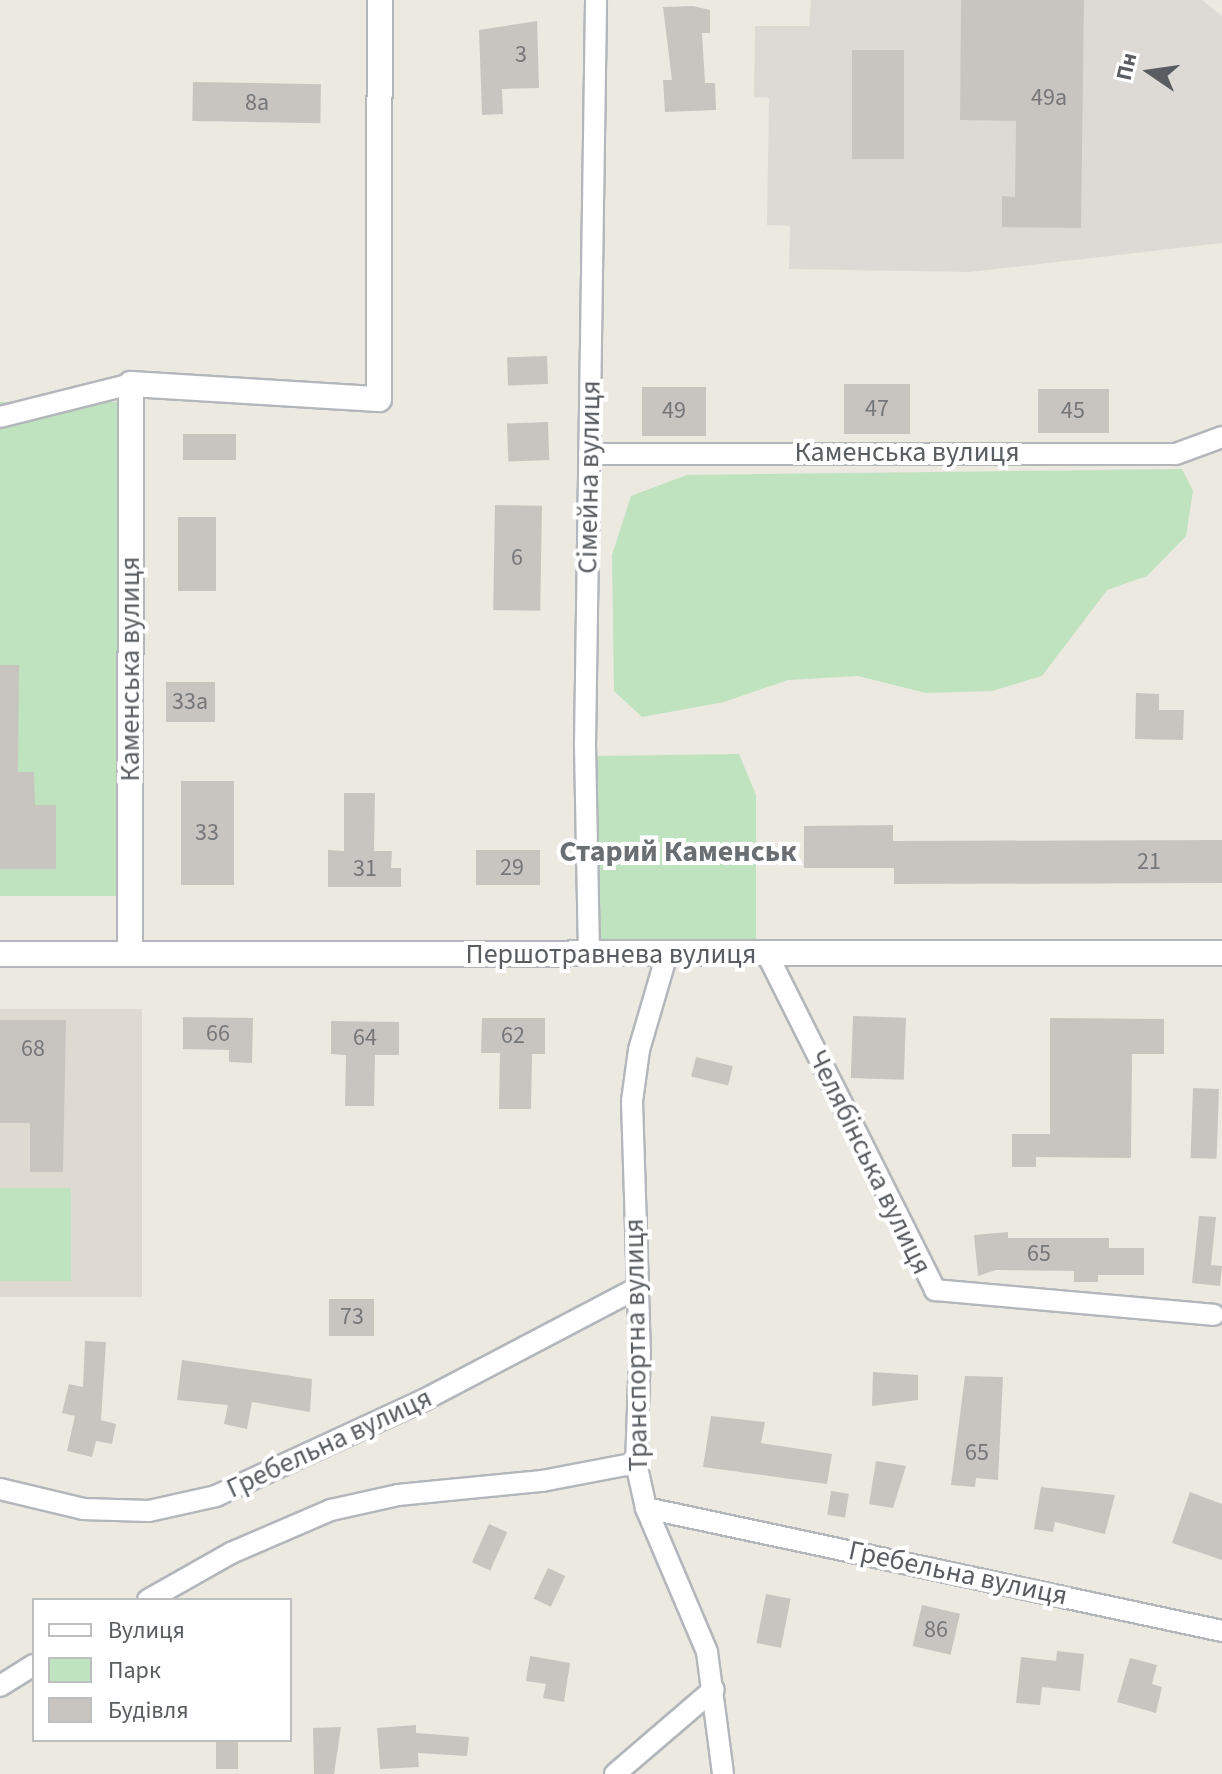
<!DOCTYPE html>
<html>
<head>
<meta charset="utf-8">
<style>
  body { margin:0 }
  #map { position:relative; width:1222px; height:1774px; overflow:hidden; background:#ece9e1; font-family:"Source Sans 3",sans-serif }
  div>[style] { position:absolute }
  .industrial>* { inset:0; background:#dddad5 }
  .education>* { inset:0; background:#dedad2; transform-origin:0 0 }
  .green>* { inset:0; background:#bfe3be; transform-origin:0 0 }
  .building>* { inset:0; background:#c8c5c0; transform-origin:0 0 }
  .roads { filter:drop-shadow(2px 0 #b3b7bb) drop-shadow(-2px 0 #b3b7bb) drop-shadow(0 2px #b3b7bb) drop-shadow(0 -2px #b3b7bb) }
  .minor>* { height:20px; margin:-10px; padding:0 10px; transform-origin:10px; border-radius:10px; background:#fff }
  .tertiary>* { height:24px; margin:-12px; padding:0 12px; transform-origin:12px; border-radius:12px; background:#fff }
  span { translate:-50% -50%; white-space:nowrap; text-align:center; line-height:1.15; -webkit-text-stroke:8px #fff; paint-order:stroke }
  .number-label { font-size:24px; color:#757779 }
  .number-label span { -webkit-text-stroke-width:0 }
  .street-label { font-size:28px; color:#595d61 }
  .neighbourhood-label { font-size:30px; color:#6a6f73; font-weight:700 }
  .legend { position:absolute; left:32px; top:1598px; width:260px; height:144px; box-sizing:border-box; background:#fff; border:2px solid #bdbec0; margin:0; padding:10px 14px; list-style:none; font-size:24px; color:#595d61 }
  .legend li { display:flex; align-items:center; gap:16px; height:40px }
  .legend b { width:40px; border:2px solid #bdbec0 }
  .north { position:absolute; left:1110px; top:32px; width:80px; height:80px; -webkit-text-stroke:6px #fff; paint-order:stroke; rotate:283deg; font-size:22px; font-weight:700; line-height:32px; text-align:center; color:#595d61 }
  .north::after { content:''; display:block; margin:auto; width:28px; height:36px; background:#595d61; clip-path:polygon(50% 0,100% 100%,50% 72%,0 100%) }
</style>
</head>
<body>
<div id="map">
  <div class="industrial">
    <i style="clip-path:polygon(811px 0,1202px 0,1222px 16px,1222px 243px,970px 272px,789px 269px,790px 226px,767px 225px,769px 98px,754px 97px,755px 26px,809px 26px)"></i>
  </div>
  <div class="education">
    <i style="left:0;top:1009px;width:142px;height:288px"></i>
  </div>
  <div class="green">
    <i style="left:117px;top:402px;width:494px;height:121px;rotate:90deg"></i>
    <i style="clip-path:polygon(1182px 469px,1193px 491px,1186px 536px,1147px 576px,1107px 590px,1042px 676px,992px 691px,926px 693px,858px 676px,788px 680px,724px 702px,642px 717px,614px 691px,612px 555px,631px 496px,687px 475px)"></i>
    <i style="clip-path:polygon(739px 754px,756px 795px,756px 945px,599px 945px,595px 756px)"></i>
    <i style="left:0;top:1188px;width:71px;height:93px"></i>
  </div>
  <div class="building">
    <i style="clip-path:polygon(961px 0,1084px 0,1081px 228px,1002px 227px,1002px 196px,1015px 197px,1016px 121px,960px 120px)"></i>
    <i style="clip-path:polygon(693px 6px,710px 10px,710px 33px,702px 33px,705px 83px,715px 83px,716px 110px,665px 112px,663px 80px,672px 80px,663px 7px)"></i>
    <i style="clip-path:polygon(537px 21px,539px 88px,502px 89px,503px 114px,482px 115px,479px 30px)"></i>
    <i style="left:852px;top:50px;width:52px;height:109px"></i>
    <i style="left:193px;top:82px;width:128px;height:39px;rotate:1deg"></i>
    <i style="left:547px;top:356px;width:28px;height:40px;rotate:88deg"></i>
    <i style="left:844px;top:384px;width:66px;height:50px"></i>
    <i style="left:642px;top:387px;width:64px;height:49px"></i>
    <i style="left:1038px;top:389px;width:71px;height:44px"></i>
    <i style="left:548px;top:422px;width:38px;height:41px;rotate:88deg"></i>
    <i style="left:183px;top:434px;width:53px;height:26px"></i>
    <i style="left:495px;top:505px;width:47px;height:105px;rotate:1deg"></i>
    <i style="left:178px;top:517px;width:38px;height:74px"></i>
    <i style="clip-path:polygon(0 665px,19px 665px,18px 772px,34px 772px,35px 805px,56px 805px,56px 869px,0 869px)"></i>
    <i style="left:166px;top:682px;width:49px;height:40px"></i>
    <i style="clip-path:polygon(1136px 693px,1159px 694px,1159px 710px,1184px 710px,1183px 740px,1135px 739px)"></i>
    <i style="left:181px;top:781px;width:53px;height:104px"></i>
    <i style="clip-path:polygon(344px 793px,375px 793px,374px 851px,392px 851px,391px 868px,401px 868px,401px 887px,328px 887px,328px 850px,344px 851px)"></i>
    <i style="clip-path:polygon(893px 825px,893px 841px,1222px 840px,1222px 883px,894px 884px,894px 868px,804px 868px,804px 826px)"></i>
    <i style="left:476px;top:850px;width:64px;height:35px"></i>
    <i style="left:853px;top:1016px;width:53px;height:62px;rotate:2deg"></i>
    <i style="clip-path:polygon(183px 1017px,253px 1018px,252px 1063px,229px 1062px,229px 1050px,183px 1049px)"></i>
    <i style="clip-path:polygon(482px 1018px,545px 1018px,545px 1054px,532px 1054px,531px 1109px,499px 1109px,500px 1053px,481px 1053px)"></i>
    <i style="clip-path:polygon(1050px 1018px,1164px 1019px,1164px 1054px,1132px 1054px,1131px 1158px,1036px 1157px,1036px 1167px,1012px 1167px,1012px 1134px,1050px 1134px)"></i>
    <i style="clip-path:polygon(0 1020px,66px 1020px,63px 1172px,30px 1172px,30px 1123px,0 1123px)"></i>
    <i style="clip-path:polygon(331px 1021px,399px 1022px,399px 1055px,375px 1055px,374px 1106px,345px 1106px,346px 1055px,331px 1054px)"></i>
    <i style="left:696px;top:1057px;width:38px;height:20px;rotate:14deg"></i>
    <i style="left:1193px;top:1088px;width:26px;height:70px;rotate:2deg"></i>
    <i style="clip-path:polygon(1199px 1216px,1216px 1217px,1211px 1265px,1222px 1266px,1220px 1286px,1192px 1283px)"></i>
    <i style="clip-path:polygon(1008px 1232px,1008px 1238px,1109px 1238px,1109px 1248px,1144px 1248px,1144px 1275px,1098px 1275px,1098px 1282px,1074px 1282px,1074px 1271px,996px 1270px,978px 1276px,974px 1235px)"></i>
    <i style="left:329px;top:1299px;width:45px;height:37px"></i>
    <i style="clip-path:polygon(85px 1341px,106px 1342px,101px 1420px,116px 1424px,112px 1444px,96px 1441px,92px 1457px,67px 1451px,75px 1416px,62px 1413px,69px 1384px,83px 1387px)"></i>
    <i style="clip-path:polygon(182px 1360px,312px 1379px,310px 1412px,252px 1402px,247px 1429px,224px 1424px,228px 1405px,177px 1400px)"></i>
    <i style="clip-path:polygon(873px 1372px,918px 1375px,918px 1400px,872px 1406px)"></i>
    <i style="clip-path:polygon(965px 1376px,1003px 1377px,998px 1480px,976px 1478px,975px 1487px,951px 1485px)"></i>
    <i style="clip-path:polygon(711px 1416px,765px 1422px,761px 1443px,832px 1454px,827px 1484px,703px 1467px)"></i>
    <i style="clip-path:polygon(876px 1461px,906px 1466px,893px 1508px,869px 1504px)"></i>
    <i style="clip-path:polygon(1041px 1487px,1115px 1495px,1105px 1534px,1055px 1522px,1053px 1532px,1034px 1529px)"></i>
    <i style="left:831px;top:1491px;width:18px;height:24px;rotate:9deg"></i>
    <i style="clip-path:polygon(1190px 1492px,1222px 1504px,1222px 1560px,1172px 1543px)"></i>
    <i style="left:489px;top:1524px;width:20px;height:42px;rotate:24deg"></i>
    <i style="left:548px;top:1568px;width:19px;height:34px;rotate:25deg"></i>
    <i style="left:766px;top:1594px;width:25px;height:50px;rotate:11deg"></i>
    <i style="left:922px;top:1605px;width:39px;height:42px;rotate:13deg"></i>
    <i style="clip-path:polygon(1057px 1651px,1084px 1654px,1080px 1691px,1042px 1687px,1040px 1705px,1016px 1703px,1021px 1657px,1056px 1661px)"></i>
    <i style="clip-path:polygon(530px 1656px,570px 1663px,564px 1702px,543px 1698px,546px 1684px,526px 1681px)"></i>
    <i style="clip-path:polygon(1130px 1658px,1157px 1665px,1152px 1684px,1162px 1687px,1156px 1713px,1117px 1702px)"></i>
    <i style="clip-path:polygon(416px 1725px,416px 1733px,469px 1737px,467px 1756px,418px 1753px,419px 1767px,380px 1769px,377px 1728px)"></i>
    <i style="clip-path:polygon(341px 1727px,334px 1774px,314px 1774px,313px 1728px)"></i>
    <i style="left:216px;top:1740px;width:22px;height:29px"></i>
  </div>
  <div class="roads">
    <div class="minor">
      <i style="left:0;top:417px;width:135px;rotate:-14.1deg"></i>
      <i style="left:589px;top:454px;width:587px"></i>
      <i style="left:1176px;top:454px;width:49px;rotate:-20.3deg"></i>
      <i style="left:589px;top:954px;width:209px;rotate:-91.1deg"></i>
      <i style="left:585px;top:745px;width:745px;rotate:-89.15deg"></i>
      <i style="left:667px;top:954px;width:100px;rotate:106.3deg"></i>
      <i style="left:639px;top:1050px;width:51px;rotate:97.8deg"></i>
      <i style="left:632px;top:1101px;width:250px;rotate:88.2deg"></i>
      <i style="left:640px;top:1351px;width:112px;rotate:92deg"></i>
      <i style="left:636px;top:1463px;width:46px;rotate:77.5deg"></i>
      <i style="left:646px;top:1508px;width:156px;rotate:67deg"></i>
      <i style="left:707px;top:1652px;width:123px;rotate:82.5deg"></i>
      <i style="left:767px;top:954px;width:376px;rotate:63.4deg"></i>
      <i style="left:935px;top:1290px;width:280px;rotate:5.1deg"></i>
      <i style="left:0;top:1489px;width:85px;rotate:13.5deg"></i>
      <i style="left:83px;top:1509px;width:66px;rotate:1.7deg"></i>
      <i style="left:149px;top:1511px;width:69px;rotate:-12.6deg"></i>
      <i style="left:216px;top:1496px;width:227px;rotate:-24.8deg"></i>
      <i style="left:422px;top:1401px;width:243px;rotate:-27.7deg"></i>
      <i style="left:646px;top:1508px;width:589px;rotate:12.05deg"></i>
      <i style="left:148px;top:1600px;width:95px;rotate:-29.5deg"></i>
      <i style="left:231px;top:1553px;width:109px;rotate:-23.3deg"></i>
      <i style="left:331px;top:1510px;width:69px;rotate:-12.6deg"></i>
      <i style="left:398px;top:1495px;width:145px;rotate:-5.6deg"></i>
      <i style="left:542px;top:1481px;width:96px;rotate:-10.8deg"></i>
      <i style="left:0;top:1686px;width:40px;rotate:-32deg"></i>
      <i style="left:615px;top:1774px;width:130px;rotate:-40.6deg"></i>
    </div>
    <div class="tertiary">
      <i style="left:0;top:954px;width:1222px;rotate:-0.05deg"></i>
      <i style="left:130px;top:954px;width:570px;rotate:-89.9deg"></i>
      <i style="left:131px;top:384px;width:248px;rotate:3.5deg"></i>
      <i style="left:379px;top:399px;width:399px;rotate:-89.9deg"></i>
    </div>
  </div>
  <div class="number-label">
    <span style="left:521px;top:55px">3</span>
    <span style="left:1049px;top:98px">49а</span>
    <span style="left:257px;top:103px">8а</span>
    <span style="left:877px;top:409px">47</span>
    <span style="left:674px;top:411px">49</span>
    <span style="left:1073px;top:411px">45</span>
    <span style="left:517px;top:558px">6</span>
    <span style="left:190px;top:702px">33а</span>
    <span style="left:207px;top:833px">33</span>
    <span style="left:1149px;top:862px">21</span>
    <span style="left:512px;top:868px">29</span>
    <span style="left:365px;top:869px">31</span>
    <span style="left:218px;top:1034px">66</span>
    <span style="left:513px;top:1036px">62</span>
    <span style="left:365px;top:1038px">64</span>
    <span style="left:33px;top:1049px">68</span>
    <span style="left:1039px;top:1254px">65</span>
    <span style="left:352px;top:1317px">73</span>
    <span style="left:977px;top:1453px">65</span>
    <span style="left:936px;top:1630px">86</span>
  </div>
  <div class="street-label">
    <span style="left:907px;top:452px">Каменська вулиця</span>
    <span style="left:589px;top:477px;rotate:-89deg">Сімейна вулиця</span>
    <span style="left:130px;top:669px;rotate:-90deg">Каменська вулиця</span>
    <span style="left:611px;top:954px">Першотравнева вулиця</span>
    <span style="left:870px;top:1162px;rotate:64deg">Челябінська вулиця</span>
    <span style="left:636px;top:1345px;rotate:-91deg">Транспортна вулиця</span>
    <span style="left:329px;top:1443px;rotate:-25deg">Гребельна вулиця</span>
    <span style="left:958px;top:1573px;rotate:12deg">Гребельна вулиця</span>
  </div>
  <div class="neighbourhood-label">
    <span style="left:678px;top:852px">Старий Каменськ</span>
  </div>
  <ul class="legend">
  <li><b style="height:10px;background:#fff"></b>Вулиця</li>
  <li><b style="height:22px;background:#bfe3be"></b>Парк</li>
  <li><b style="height:22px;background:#c8c5c0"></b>Будівля</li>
  </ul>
  <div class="north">Пн</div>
</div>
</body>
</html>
